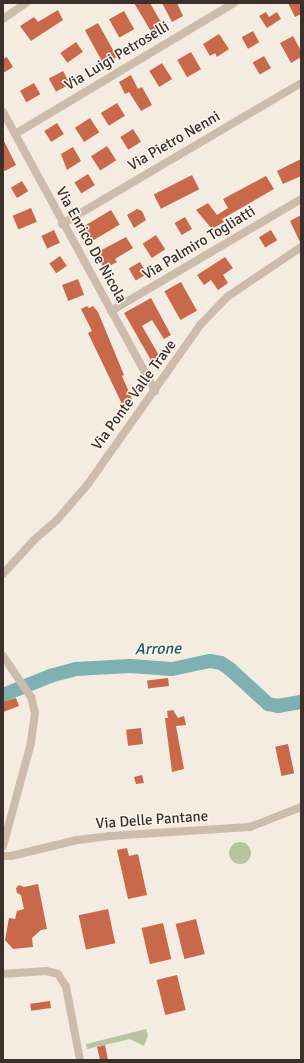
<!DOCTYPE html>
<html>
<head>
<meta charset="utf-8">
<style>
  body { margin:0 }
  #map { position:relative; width:304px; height:1063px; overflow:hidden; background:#f4ebe1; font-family:Signika,sans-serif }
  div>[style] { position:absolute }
  .green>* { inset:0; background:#b8c4a0 }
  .round { border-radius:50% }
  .river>* { height:14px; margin:-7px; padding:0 7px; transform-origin:7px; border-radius:7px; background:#7fb0b2 }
  .building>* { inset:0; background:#c8694b; transform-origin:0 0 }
  .minor>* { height:8px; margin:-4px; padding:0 4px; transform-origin:4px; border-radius:4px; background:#cdbbac }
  span { translate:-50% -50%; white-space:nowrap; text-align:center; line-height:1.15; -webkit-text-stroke:3px #fbf5ee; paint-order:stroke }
  .street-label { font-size:15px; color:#3b302b }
  .water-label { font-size:16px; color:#1f5a5e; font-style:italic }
  .frame { position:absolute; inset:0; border:4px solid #3b302b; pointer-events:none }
</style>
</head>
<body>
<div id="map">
  <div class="green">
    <i class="round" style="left:229px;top:842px;width:22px;height:22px"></i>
    <i style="clip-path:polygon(146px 1029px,148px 1036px,144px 1046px,130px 1039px,87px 1049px,86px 1044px)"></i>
  </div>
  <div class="river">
    <i style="left:3px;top:695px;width:51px;rotate:-22deg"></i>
    <i style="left:50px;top:676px;width:27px;rotate:-15deg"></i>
    <i style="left:76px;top:669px;width:54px;rotate:-3.2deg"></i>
    <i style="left:130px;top:666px;width:42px;rotate:4.1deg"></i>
    <i style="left:172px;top:669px;width:39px;rotate:-12deg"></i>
    <i style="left:210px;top:661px;width:11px;rotate:10deg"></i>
    <i style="left:221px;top:663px;width:11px;rotate:34deg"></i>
    <i style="left:230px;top:669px;width:52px;rotate:42.6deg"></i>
    <i style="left:268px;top:704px;width:10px;rotate:11deg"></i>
    <i style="left:278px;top:706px;width:23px;rotate:-10deg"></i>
  </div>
  <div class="building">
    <i style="clip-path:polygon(134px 3px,150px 3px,166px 31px,155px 38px)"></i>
    <i style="clip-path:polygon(162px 3px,177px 3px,183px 16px,172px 22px)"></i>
    <i style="clip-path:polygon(288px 3px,301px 3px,301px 14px,295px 17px)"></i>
    <i style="clip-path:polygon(58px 10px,63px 20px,31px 41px,20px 26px,34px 17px,38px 22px)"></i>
    <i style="left:124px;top:11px;width:21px;height:17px;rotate:61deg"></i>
    <i style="clip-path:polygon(266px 12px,269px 17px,277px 12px,281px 19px,267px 28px,259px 16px)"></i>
    <i style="left:98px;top:23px;width:39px;height:15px;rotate:61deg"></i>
    <i style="left:253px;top:31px;width:13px;height:13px;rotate:61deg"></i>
    <i style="clip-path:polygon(219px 34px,229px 49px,217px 57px,215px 53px,210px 56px,203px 44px)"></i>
    <i style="clip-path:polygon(293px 36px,301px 51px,301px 57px,291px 63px,280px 43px)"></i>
    <i style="left:76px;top:42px;width:12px;height:19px;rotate:55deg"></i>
    <i style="left:191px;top:52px;width:20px;height:16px;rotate:60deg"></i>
    <i style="left:264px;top:56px;width:14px;height:13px;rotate:60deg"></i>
    <i style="clip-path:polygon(7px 57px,13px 67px,3px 73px,3px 59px)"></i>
    <i style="left:162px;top:63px;width:19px;height:15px;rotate:58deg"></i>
    <i style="left:63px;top:71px;width:15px;height:16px;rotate:62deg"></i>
    <i style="clip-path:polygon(131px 75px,138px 89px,142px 87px,152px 105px,141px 111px,129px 92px,125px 94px,119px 82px)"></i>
    <i style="left:34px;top:83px;width:13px;height:16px;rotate:61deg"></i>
    <i style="left:117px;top:103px;width:15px;height:19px;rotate:58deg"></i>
    <i style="left:90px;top:118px;width:17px;height:18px;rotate:57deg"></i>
    <i style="left:57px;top:123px;width:13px;height:15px;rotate:58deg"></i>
    <i style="left:133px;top:129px;width:15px;height:15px;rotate:58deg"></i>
    <i style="clip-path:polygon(3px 139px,16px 165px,5px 171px,3px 168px)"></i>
    <i style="left:107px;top:146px;width:17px;height:19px;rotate:57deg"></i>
    <i style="clip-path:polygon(73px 147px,81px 161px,67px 170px,61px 154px)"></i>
    <i style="clip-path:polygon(301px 159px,301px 176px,283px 184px,277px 171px)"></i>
    <i style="left:88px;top:174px;width:13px;height:16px;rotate:58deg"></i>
    <i style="left:192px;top:175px;width:16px;height:43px;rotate:63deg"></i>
    <i style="clip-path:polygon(266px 176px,274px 189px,222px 219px,224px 222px,212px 229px,196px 210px,208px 203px,217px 215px,228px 208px,223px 199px)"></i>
    <i style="left:22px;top:181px;width:12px;height:13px;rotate:59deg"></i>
    <i style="left:31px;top:208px;width:15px;height:20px;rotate:67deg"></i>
    <i style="clip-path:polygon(137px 209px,142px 211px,146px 220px,134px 228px,127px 215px)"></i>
    <i style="left:111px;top:210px;width:17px;height:36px;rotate:59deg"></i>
    <i style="clip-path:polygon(301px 215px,301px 242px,300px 242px,290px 221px)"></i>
    <i style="left:185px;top:217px;width:14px;height:12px;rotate:60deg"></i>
    <i style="left:54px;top:230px;width:14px;height:14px;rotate:65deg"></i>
    <i style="left:271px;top:230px;width:12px;height:14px;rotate:59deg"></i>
    <i style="left:156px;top:235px;width:17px;height:16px;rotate:57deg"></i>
    <i style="clip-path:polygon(126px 237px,133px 248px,115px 259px,117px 262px,104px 269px,96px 253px)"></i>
    <i style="left:60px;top:256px;width:12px;height:13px;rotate:55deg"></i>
    <i style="clip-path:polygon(225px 257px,233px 268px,223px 275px,228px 283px,218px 290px,211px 280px,204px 285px,197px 275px)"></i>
    <i style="left:140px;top:262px;width:14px;height:13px;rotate:60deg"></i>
    <i style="left:78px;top:279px;width:17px;height:17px;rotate:69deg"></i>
    <i style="left:181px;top:282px;width:33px;height:19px;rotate:61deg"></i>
    <i style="clip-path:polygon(151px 298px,171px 335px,164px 339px,152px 320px,142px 326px,160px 357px,152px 362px,124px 313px)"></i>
    <i style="clip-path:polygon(87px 306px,89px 308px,93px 306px,98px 312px,124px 375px,122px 376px,132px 399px,122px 404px,88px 333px,92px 331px,81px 309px)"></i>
    <i style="left:168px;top:678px;width:8px;height:21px;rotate:83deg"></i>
    <i style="clip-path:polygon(16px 698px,19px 706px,3px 712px,3px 702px)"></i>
    <i style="clip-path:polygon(173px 710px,178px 718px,184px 716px,186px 725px,176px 726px,184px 769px,172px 772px,165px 718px,168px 718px,167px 711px)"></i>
    <i style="left:141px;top:728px;width:16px;height:15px;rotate:83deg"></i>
    <i style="left:288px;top:744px;width:30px;height:13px;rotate:78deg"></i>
    <i style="clip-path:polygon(142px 775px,144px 783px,136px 784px,134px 777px)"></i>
    <i style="clip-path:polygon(127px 848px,129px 856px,138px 854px,147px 895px,128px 899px,117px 850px)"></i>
    <i style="clip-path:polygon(38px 884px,47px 929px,41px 930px,32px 938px,33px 947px,13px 949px,5px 940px,9px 918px,15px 919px,17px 911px,24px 909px,21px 895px,17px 893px,16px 888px,19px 885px,24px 887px)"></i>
    <i style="left:108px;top:909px;width:35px;height:30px;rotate:78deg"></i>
    <i style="left:196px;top:919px;width:36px;height:21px;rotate:76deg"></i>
    <i style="left:163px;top:923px;width:37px;height:22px;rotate:77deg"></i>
    <i style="left:177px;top:975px;width:36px;height:21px;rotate:76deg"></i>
    <i style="left:50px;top:1001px;width:7px;height:20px;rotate:82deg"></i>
    <i style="clip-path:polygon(105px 1045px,108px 1060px,100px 1060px,97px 1047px)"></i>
  </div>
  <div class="minor">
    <i style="left:3px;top:19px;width:28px;rotate:-35deg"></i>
    <i style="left:3px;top:112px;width:318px;rotate:61.4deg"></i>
    <i style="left:15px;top:134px;width:255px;rotate:-30.9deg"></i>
    <i style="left:62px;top:224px;width:277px;rotate:-30.5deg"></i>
    <i style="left:111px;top:311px;width:221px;rotate:-30.5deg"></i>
    <i style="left:3px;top:574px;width:46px;rotate:-47.6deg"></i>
    <i style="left:34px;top:540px;width:30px;rotate:-41deg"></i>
    <i style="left:57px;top:520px;width:48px;rotate:-49.3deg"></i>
    <i style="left:88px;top:484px;width:194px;rotate:-54.8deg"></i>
    <i style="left:200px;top:325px;width:39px;rotate:-46deg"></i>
    <i style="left:227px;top:297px;width:89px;rotate:-34deg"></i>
    <i style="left:3px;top:656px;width:50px;rotate:55.7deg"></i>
    <i style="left:31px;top:697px;width:16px;rotate:76deg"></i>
    <i style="left:35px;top:713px;width:30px;rotate:98deg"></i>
    <i style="left:31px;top:743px;width:107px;rotate:105.2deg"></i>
    <i style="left:3px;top:856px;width:8px"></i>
    <i style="left:11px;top:856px;width:68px;rotate:-13.6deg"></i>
    <i style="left:77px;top:840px;width:32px;rotate:-7deg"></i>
    <i style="left:109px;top:836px;width:141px;rotate:-3.7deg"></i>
    <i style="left:250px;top:827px;width:55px;rotate:-21.4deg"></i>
    <i style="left:3px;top:974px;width:43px;rotate:-4deg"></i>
    <i style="left:46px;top:971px;width:12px;rotate:14deg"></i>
    <i style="left:58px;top:974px;width:15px;rotate:58deg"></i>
    <i style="left:66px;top:987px;width:74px;rotate:79.1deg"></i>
  </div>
  <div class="street-label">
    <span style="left:117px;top:56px;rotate:-31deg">Via Luigi Petroselli</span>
    <span style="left:174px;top:141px;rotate:-30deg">Via Pietro Nenni</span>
    <span style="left:199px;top:243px;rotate:-31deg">Via Palmiro Togliatti</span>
    <span style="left:91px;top:245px;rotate:61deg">Via Enrico De Nicola</span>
    <span style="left:134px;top:395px;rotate:-54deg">Via Ponte Valle Trave</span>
    <span style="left:152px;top:820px;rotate:-4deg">Via Delle Pantane</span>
  </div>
  <div class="water-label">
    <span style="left:158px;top:649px;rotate:-1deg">Arrone</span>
  </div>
  <div class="frame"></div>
</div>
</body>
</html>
